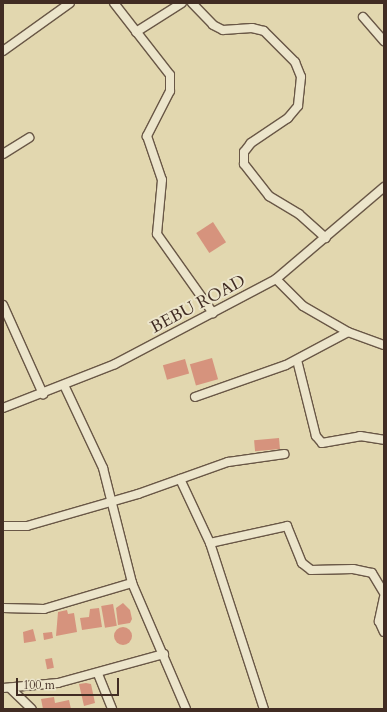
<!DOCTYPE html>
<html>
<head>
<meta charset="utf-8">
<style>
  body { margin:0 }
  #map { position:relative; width:387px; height:712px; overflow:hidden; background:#e2d7af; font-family:Cardo,serif }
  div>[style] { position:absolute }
  .building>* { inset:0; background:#d6937d; transform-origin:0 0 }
  .round { border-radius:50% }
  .roads { filter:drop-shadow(1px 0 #695746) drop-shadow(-1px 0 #695746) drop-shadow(0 1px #695746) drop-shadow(0 -1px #695746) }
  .minor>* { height:8px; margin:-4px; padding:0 4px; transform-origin:4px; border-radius:4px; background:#ece5cb }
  span { translate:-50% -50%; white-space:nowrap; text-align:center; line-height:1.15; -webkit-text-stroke:4px #ece5cb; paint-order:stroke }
  .street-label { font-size:17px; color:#412c23 }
  .frame { position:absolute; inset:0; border:4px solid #412c23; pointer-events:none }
  .scale { position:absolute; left:16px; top:678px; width:103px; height:18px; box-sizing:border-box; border:2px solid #412c23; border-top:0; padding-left:5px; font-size:12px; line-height:14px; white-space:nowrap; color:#412c23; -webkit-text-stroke:3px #ece5cb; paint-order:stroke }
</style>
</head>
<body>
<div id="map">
  <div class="building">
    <i style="left:213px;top:222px;width:24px;height:20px;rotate:57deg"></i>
    <i style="left:212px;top:358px;width:22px;height:23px;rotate:74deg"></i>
    <i style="left:185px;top:359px;width:15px;height:23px;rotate:74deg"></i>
    <i style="left:279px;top:438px;width:11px;height:25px;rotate:85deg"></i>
    <i style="clip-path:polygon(123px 603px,130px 610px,132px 619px,130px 623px,118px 625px,116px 608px)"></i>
    <i style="left:113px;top:604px;width:22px;height:12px;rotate:80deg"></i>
    <i style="clip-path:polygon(99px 608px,102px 627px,82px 630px,80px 618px,89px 617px,90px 609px)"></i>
    <i style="clip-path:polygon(67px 610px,68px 614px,74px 613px,77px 632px,56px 636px,58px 612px)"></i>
    <i class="round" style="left:114px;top:627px;width:18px;height:18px"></i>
    <i style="clip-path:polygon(33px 629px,36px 641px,24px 643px,23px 632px)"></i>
    <i style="clip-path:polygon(52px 632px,53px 638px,44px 640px,43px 633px)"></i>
    <i style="left:52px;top:658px;width:10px;height:7px;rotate:79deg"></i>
    <i style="clip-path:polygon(86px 683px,91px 684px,95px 703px,84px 706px,79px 684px)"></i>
    <i style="clip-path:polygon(54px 697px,55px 703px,69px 700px,71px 709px,43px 709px,41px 699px)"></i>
  </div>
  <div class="roads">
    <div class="minor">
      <i style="left:114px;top:3px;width:91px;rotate:52.1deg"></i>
      <i style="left:170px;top:75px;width:16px;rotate:90deg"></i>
      <i style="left:170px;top:91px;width:51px;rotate:117.1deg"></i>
      <i style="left:147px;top:136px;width:46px;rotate:71.2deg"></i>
      <i style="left:162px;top:180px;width:54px;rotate:95.3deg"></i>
      <i style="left:157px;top:234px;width:97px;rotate:54.7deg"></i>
      <i style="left:192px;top:3px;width:30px;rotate:46deg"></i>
      <i style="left:213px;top:25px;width:11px;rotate:27deg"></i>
      <i style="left:223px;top:30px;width:29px;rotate:-4deg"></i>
      <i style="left:252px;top:28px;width:12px;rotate:14deg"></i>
      <i style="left:264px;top:31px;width:44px;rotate:45deg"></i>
      <i style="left:295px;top:62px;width:16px;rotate:68deg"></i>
      <i style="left:301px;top:77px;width:29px;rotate:96deg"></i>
      <i style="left:298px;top:106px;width:16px;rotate:130deg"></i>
      <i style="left:288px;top:118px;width:45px;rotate:146deg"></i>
      <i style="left:251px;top:143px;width:11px;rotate:128deg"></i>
      <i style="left:244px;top:152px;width:12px;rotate:90deg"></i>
      <i style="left:244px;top:164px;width:41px;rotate:52deg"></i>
      <i style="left:269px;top:196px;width:35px;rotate:31deg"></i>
      <i style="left:299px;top:214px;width:36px;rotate:42deg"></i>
      <i style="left:363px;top:17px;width:32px;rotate:49deg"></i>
      <i style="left:136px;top:32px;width:54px;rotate:-32.2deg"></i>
      <i style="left:3px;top:51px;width:82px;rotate:-35.6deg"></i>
      <i style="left:3px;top:154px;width:31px;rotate:-32deg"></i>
      <i style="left:276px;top:279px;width:38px;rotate:45deg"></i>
      <i style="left:303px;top:306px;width:52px;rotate:30deg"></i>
      <i style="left:348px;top:332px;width:38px;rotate:20deg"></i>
      <i style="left:3px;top:305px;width:98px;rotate:65.8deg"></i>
      <i style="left:297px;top:360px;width:78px;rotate:76deg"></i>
      <i style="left:316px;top:436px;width:9px;rotate:49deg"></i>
      <i style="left:322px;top:443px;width:39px;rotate:-10deg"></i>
      <i style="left:360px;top:436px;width:24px;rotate:9deg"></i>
      <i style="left:64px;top:385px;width:92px;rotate:64.8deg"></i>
      <i style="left:103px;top:468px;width:119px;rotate:75.8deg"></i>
      <i style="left:132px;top:583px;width:137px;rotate:66.8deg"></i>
      <i style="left:195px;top:397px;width:96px;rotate:-19.4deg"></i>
      <i style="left:286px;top:365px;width:70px;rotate:-28deg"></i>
      <i style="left:3px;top:408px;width:120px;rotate:-21.4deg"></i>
      <i style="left:115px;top:364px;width:182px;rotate:-27.8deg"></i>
      <i style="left:276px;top:279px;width:142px;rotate:-40.4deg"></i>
      <i style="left:180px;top:479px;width:71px;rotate:64.9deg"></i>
      <i style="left:210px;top:543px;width:175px;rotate:72deg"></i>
      <i style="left:3px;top:526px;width:24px"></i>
      <i style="left:27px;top:526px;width:116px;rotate:-16.1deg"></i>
      <i style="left:138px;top:494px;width:96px;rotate:-19.6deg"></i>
      <i style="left:228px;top:462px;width:57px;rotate:-8.1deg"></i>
      <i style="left:210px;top:543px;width:79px;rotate:-12.4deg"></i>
      <i style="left:287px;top:526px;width:40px;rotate:68deg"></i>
      <i style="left:302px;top:563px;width:11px;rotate:38deg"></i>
      <i style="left:311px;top:570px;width:42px;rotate:-1.4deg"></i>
      <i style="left:353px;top:569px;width:19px;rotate:12deg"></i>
      <i style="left:372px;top:573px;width:23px;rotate:59deg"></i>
      <i style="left:384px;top:597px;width:25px;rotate:102deg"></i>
      <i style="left:379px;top:621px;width:12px;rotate:66deg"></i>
      <i style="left:3px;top:608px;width:41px;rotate:1.4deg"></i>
      <i style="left:44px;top:609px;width:92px;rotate:-16.5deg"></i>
      <i style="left:98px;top:674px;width:38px;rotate:68deg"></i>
      <i style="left:3px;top:688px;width:55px;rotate:-5.2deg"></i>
      <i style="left:58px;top:683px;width:110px;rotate:-15.3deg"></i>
      <i style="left:10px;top:688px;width:30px;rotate:44deg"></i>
    </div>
  </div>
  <div class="street-label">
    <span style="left:198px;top:304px;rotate:-28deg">BEBU ROAD</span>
  </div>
  <div class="frame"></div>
  <div class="scale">100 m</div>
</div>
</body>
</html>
